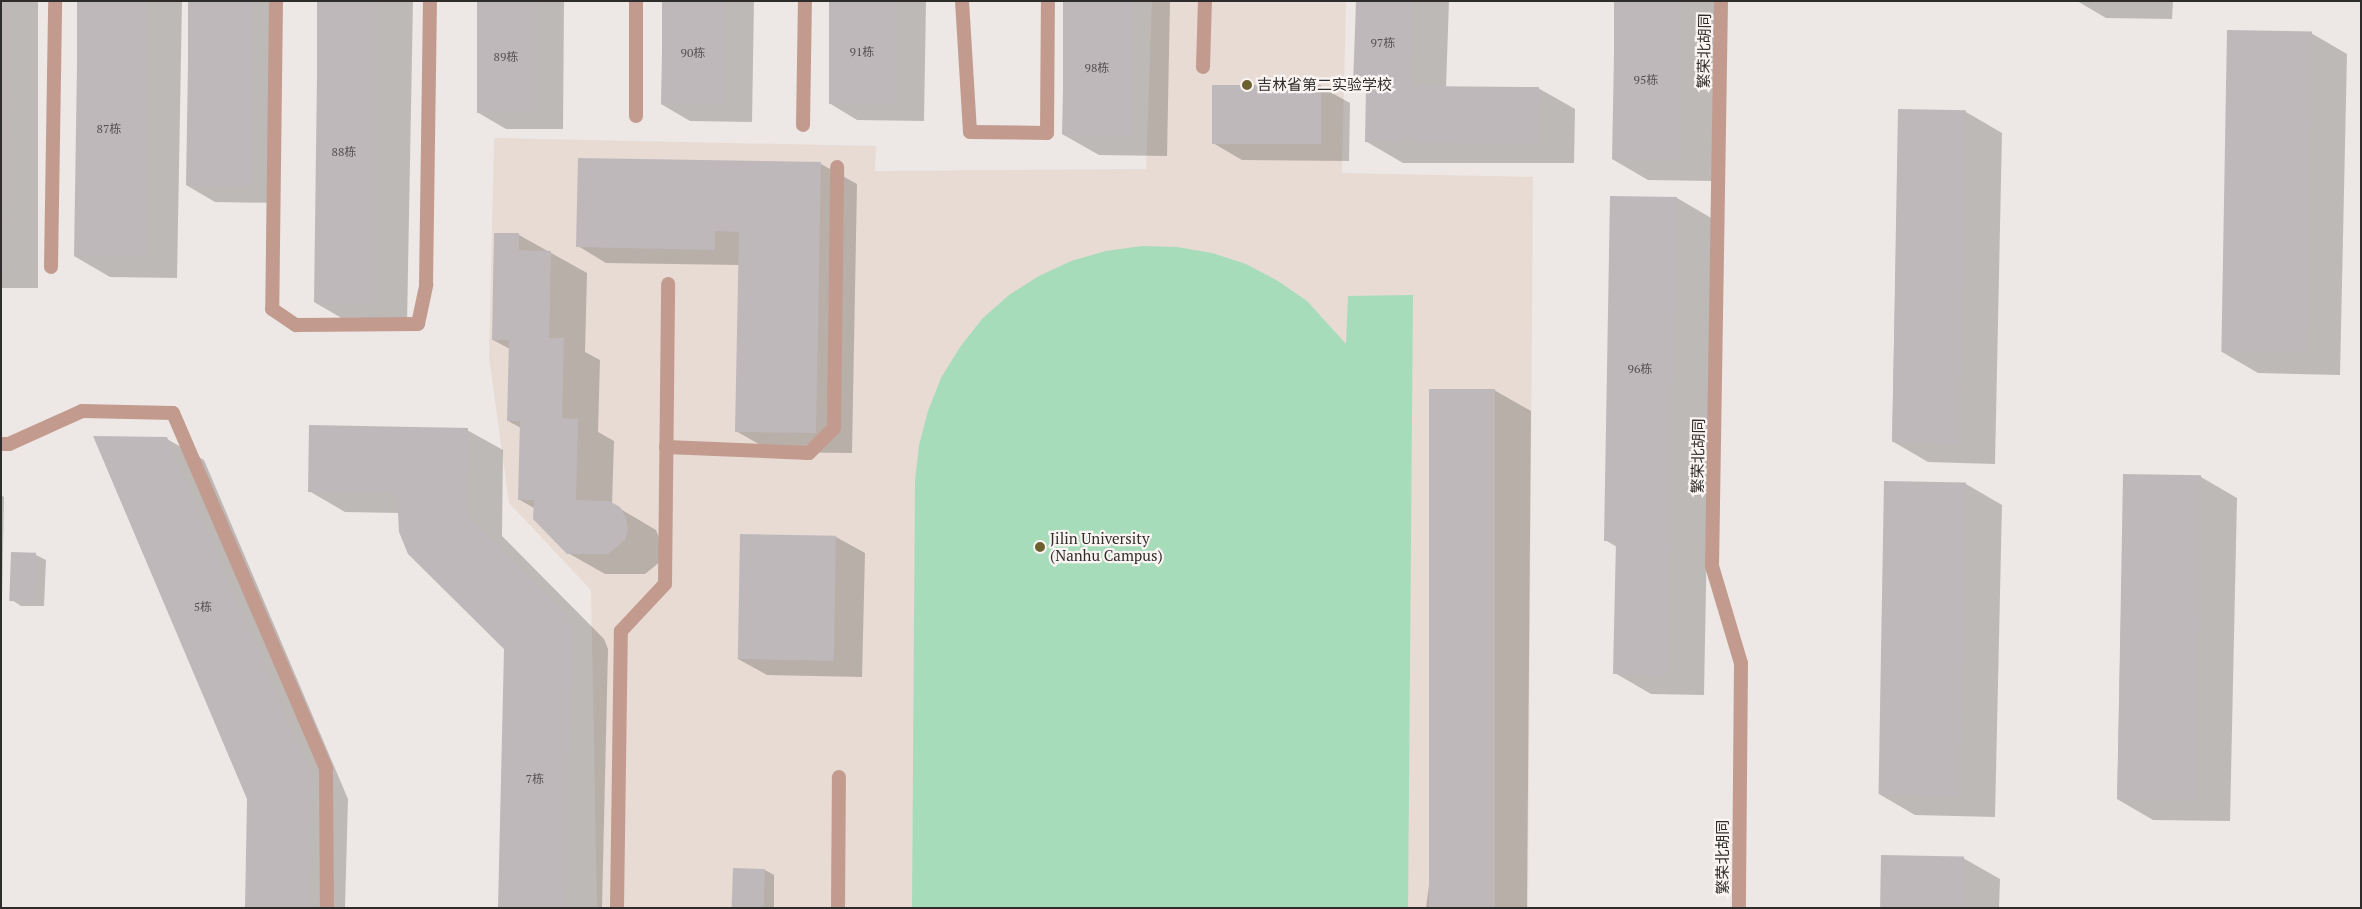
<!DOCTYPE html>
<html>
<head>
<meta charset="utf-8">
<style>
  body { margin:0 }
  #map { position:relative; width:2362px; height:909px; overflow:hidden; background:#ede8e5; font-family:"PT Serif","Noto Sans SC",serif }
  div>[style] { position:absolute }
  .built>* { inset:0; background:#e7dbd4 }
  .green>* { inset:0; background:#a6dcba }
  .shadow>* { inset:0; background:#0003; transform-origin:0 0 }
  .building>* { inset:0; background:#beb8ba; transform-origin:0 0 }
  .service>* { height:14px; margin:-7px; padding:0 7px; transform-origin:7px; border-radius:7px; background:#c29b8e }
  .minor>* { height:14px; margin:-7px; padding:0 7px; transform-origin:7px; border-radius:7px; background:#c29b8e }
  .tertiary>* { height:14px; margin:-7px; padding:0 7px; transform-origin:7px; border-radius:7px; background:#c29b8e }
  .dots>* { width:14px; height:14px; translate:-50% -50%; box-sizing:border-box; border:2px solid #faf5f2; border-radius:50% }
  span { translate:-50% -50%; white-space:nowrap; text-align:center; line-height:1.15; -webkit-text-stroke:4.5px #faf5f2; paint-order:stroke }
  .number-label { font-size:12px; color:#535050 }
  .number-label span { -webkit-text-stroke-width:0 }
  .street-label { font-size:15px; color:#2f2d2c }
  .poi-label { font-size:15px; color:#2f2d2c }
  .left { translate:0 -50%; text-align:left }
  .frame { position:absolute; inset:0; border:2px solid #2f2d2c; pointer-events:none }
</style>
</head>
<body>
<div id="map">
  <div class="built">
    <i style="clip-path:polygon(1152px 1px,1346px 1px,1342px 173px,1533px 177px,1528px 908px,597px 908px,591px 590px,509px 503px,489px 357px,494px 138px,876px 146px,875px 171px,1146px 169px)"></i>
  </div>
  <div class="green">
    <i style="clip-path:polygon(1142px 246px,1177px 247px,1212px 253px,1246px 264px,1278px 281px,1307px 301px,1346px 344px,1348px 296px,1413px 295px,1408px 908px,912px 908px,915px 481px,919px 445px,928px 411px,941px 378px,960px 347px,982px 319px,1009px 295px,1039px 276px,1071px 261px,1106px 251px)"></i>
  </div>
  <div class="shadow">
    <i style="left:1px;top:1px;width:37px;height:287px"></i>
    <i style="clip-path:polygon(78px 1px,182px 1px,177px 278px,110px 277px,74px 256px)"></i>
    <i style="clip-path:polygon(189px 1px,282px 1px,278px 203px,215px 202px,186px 185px)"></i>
    <i style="clip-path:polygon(318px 1px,413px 1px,407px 324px,350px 323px,314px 302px)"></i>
    <i style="clip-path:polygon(479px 1px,564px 1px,563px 129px,506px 129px,477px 112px)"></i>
    <i style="clip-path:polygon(663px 1px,754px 1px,752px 122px,690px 121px,661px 104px)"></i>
    <i style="clip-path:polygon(830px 1px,926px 1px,924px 121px,857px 120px,829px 103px)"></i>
    <i style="clip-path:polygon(1065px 1px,1170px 1px,1167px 156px,1099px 155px,1062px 134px)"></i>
    <i style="clip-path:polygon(1357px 1px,1449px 1px,1446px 88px,1538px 88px,1575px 109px,1574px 163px,1403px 163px,1367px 142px,1367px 92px,1355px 85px)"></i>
    <i style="clip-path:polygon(1615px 1px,1717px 1px,1714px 181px,1648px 180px,1612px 159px)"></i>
    <i style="clip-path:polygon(2077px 1px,2173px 1px,2172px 19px,2106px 18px)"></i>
    <i style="clip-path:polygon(2311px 33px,2347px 54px,2340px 375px,2258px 373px,2222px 352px)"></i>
    <i style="clip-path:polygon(1321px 87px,1350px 103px,1349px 161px,1242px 160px,1213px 143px)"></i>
    <i style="clip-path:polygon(1899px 110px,1966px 112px,2002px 133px,1995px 464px,1928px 462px,1892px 441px)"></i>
    <i style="clip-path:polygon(821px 164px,857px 184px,852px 453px,773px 452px,736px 431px,740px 265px,606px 263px,578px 246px)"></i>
    <i style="clip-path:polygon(1677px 198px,1713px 219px,1704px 695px,1651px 694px,1615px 673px,1617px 547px,1605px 540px)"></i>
    <i style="clip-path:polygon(495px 234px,519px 235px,587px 273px,585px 352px,600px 360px,598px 432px,614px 441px,612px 504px,656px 530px,664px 551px,661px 561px,645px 574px,605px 574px,568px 553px,534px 508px,520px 500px,521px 428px,508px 421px,510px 349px,493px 340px)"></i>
    <i style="clip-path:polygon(1494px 390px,1531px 411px,1527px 908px,1426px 908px)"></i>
    <i style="clip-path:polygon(467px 430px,503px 450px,502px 536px,604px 639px,608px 649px,602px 908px,499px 908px,505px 649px,399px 513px,345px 512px,309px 491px)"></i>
    <i style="clip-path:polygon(167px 439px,204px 460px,348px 799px,345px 908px,246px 908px,248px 799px)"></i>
    <i style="clip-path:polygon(2124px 475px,2201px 477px,2237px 498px,2230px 821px,2153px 820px,2117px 799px)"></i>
    <i style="clip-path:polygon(1966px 484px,2002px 505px,1995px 817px,1915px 815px,1879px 794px)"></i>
    <i style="clip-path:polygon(1px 495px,4px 497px,1px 649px)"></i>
    <i style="clip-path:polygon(836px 537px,865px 553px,862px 677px,767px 675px,738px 659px)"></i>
    <i style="clip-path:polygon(36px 555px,46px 560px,44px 606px,21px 606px,12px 600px)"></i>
    <i style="clip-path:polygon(1963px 858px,2000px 879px,1999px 908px,1881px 908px)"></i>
    <i style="clip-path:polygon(765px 870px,774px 875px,774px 908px,733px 908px)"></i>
  </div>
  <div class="building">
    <i style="clip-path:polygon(1px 1px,9px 1px,5px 272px,1px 272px)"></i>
    <i style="left:77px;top:1px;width:69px;height:256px"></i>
    <i style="left:188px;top:1px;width:65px;height:185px"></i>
    <i style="left:317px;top:1px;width:60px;height:302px"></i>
    <i style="left:477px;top:1px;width:59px;height:112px"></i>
    <i style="left:662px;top:1px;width:63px;height:104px"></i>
    <i style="left:829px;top:1px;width:68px;height:103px"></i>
    <i style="left:1063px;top:1px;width:71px;height:134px"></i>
    <i style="clip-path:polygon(1356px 1px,1412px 1px,1410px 86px,1539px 87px,1538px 143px,1365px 142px,1366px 86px,1353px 86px)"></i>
    <i style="left:1614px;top:1px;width:67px;height:158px"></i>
    <i style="left:2227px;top:30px;width:85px;height:322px;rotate:1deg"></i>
    <i style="left:1212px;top:85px;width:109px;height:59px"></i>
    <i style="left:1898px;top:109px;width:68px;height:333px;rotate:1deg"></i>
    <i style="clip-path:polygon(578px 158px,821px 162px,816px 433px,735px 432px,739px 232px,715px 231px,715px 250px,576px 247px)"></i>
    <i style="clip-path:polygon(1610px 196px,1677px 197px,1668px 675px,1613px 674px,1616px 541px,1604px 541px)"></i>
    <i style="clip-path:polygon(494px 233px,519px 233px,519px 250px,551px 251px,549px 338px,564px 338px,562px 418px,578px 419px,576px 500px,609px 501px,620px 507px,626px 518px,628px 530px,625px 540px,608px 554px,567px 554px,533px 519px,534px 500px,518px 500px,520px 421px,507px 421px,509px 340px,492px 340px)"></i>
    <i style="left:1429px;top:389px;width:66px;height:519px"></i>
    <i style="clip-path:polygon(309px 425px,468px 428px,466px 514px,568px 617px,572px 627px,566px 908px,498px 908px,504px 649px,408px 554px,399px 532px,397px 494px,308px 492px)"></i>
    <i style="clip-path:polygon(93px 436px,167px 437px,312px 777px,309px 908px,245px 908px,247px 799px)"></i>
    <i style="left:2123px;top:474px;width:78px;height:325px;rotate:1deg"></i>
    <i style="left:1884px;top:481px;width:82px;height:313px;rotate:1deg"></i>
    <i style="left:740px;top:534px;width:96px;height:125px;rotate:1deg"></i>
    <i style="left:11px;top:552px;width:25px;height:49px;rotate:2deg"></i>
    <i style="left:1881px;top:855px;width:83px;height:53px;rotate:1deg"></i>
    <i style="left:733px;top:868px;width:32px;height:40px;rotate:2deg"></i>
  </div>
  <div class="service">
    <i style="left:276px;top:1px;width:308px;rotate:90.7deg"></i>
    <i style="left:272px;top:309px;width:29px;rotate:34deg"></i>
    <i style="left:296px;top:325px;width:122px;rotate:-0.5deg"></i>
    <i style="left:418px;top:324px;width:40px;rotate:-78deg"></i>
    <i style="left:426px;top:285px;width:284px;rotate:-89.2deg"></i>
    <i style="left:962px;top:1px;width:131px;rotate:86.5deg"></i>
    <i style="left:970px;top:132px;width:77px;rotate:0.7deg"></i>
    <i style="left:1047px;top:133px;width:132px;rotate:-89.6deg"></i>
    <i style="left:1203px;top:67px;width:66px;rotate:-88.3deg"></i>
    <i style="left:636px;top:116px;width:115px;rotate:-90deg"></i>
    <i style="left:803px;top:125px;width:124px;rotate:-89.1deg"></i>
    <i style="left:51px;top:267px;width:266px;rotate:-89.1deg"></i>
    <i style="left:9px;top:444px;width:80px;rotate:-24.3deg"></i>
    <i style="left:82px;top:411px;width:91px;rotate:1.3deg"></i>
    <i style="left:173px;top:413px;width:387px;rotate:66.7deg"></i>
    <i style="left:326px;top:769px;width:139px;rotate:89.6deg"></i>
    <i style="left:666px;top:447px;width:143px;rotate:2.4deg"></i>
    <i style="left:809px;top:453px;width:35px;rotate:-45deg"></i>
    <i style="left:834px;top:428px;width:261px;rotate:-89.3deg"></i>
    <i style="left:617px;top:908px;width:277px;rotate:-89.2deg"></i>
    <i style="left:621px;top:631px;width:64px;rotate:-46.9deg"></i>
    <i style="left:665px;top:584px;width:300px;rotate:-89.4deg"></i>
    <i style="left:838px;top:908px;width:131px;rotate:-89.6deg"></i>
  </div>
  <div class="minor">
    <i style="left:1px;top:444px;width:8px"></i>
  </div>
  <div class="tertiary">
    <i style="left:1721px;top:1px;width:565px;rotate:90.91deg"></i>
    <i style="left:1712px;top:566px;width:101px;rotate:73.4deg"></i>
    <i style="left:1741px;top:663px;width:245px;rotate:90.5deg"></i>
  </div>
  <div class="dots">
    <i style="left:1247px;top:85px;background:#6c612e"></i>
    <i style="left:1040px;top:547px;background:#6c612e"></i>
  </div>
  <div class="number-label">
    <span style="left:1383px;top:43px">97栋</span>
    <span style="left:862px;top:52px">91栋</span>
    <span style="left:693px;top:53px">90栋</span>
    <span style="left:506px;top:57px">89栋</span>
    <span style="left:1097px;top:68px">98栋</span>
    <span style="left:1646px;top:80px">95栋</span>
    <span style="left:109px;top:129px">87栋</span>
    <span style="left:344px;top:152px">88栋</span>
    <span style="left:1640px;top:369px">96栋</span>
    <span style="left:203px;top:607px">5栋</span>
    <span style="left:535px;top:779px">7栋</span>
  </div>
  <div class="street-label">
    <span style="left:1704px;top:51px;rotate:-89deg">繁荣北胡同</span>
    <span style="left:1698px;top:456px;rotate:-89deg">繁荣北胡同</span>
    <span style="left:1723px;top:857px;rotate:-90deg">繁荣北胡同</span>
  </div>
  <div class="poi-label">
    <span class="left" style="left:1257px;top:85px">吉林省第二实验学校</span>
    <span class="left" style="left:1050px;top:547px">Jilin University<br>(Nanhu Campus)</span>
  </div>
  <div class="frame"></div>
</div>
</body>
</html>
